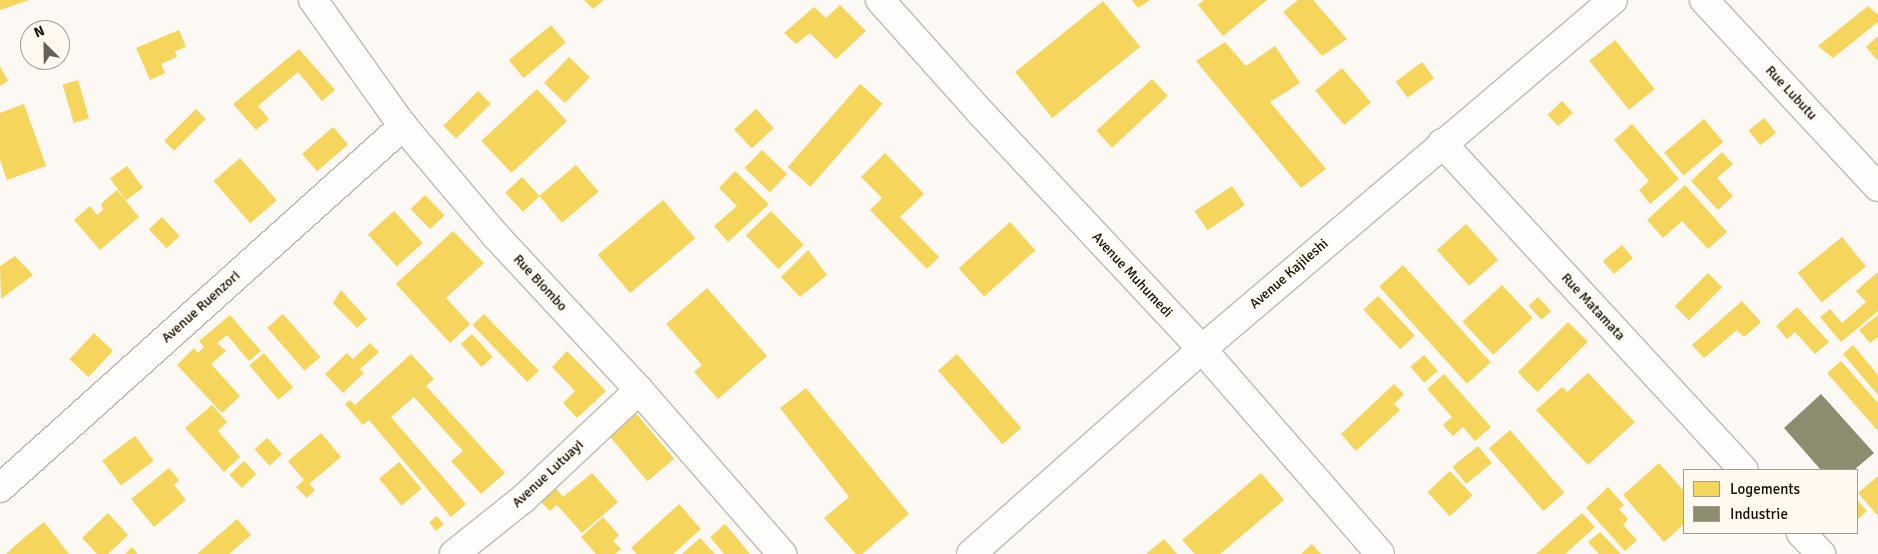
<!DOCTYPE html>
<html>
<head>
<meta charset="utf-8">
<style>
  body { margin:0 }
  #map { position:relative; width:1878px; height:554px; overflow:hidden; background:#fcf8f4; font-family:Signika,sans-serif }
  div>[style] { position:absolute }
  .homes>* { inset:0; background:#f6d55c; transform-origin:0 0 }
  .industry>* { inset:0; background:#8c8c6e }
  .roads { filter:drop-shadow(1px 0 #bebab4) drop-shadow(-1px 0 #bebab4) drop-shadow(0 1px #bebab4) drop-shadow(0 -1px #bebab4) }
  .minor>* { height:28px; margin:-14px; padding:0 14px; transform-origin:14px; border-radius:14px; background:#fffefd }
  span { translate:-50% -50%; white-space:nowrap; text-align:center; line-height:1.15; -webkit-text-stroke:5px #fff9f0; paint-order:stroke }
  .street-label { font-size:14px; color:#130e06 }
  .legend { position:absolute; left:1683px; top:469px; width:175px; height:65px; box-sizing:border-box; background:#fff9f0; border:1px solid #a19b92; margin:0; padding:6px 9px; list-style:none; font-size:15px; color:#130e06 }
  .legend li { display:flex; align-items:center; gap:10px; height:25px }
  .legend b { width:25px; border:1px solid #a19b92 }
  .north { position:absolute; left:20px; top:20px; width:50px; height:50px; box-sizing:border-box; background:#fff9f0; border:1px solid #a19b92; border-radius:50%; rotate:337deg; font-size:14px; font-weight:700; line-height:20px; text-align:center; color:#130e06 }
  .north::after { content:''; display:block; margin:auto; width:18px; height:22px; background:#656059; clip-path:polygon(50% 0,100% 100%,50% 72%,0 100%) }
</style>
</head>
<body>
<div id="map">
  <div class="homes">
    <i style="clip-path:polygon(0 0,29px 0,0 10px)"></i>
    <i style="clip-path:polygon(584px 0,604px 0,593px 9px)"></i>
    <i style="clip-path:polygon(1132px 0,1150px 0,1138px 8px)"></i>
    <i style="clip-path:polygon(1204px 0,1267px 0,1223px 36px,1198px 5px)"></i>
    <i style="clip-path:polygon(1298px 0,1313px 0,1347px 39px,1322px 56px,1283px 12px)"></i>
    <i style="left:1103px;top:1px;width:59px;height:113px;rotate:51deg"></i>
    <i style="clip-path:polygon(840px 5px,866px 31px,836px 59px,810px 33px,796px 44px,784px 33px,814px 7px,826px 18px)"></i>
    <i style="clip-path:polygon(1868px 6px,1878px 15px,1878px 22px,1833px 58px,1818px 46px)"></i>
    <i style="left:551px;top:25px;width:23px;height:55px;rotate:50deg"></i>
    <i style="clip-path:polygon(179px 30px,186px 47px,175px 51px,177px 57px,161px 64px,165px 73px,150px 80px,136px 48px)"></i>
    <i style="clip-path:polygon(1878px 36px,1878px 61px,1866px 47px)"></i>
    <i style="left:1615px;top:40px;width:63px;height:33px;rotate:51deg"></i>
    <i style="clip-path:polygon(1225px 42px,1246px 66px,1275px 46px,1300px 83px,1270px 102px,1326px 169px,1301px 188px,1196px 61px)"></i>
    <i style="clip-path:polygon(299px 49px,335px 90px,322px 101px,298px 72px,258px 106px,269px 119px,256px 130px,233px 104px)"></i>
    <i style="left:569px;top:57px;width:29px;height:36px;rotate:44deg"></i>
    <i style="left:1422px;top:62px;width:20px;height:33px;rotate:53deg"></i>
    <i style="clip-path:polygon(0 66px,8px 81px,0 86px)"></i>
    <i style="left:1342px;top:68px;width:45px;height:35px;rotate:50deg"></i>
    <i style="left:1152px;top:79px;width:23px;height:76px;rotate:47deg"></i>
    <i style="left:78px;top:80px;width:40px;height:16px;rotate:74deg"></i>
    <i style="left:860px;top:84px;width:30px;height:110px;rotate:41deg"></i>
    <i style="left:537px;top:89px;width:44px;height:76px;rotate:47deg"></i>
    <i style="left:478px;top:91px;width:18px;height:49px;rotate:45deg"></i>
    <i style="left:1562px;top:101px;width:16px;height:20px;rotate:47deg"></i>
    <i style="clip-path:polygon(24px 104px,46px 166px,7px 180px,0 160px,0 113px)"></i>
    <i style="left:196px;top:109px;width:14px;height:45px;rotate:45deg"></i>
    <i style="left:756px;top:109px;width:26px;height:30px;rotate:47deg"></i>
    <i style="left:1764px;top:118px;width:19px;height:20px;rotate:51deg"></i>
    <i style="left:1704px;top:119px;width:30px;height:52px;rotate:50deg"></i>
    <i style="clip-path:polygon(1632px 124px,1679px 179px,1650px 204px,1639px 190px,1649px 181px,1614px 140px)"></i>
    <i style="left:333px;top:127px;width:23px;height:41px;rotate:49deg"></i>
    <i style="left:762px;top:150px;width:35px;height:25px;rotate:44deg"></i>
    <i style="clip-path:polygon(1722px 152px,1733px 164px,1717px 178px,1733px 196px,1718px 210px,1691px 181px)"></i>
    <i style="clip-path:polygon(885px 153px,924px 194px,900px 217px,939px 257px,927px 269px,870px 210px,882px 198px,861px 177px)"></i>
    <i style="left:240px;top:158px;width:56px;height:35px;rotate:49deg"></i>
    <i style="left:576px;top:165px;width:35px;height:48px;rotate:50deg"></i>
    <i style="left:127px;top:166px;width:27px;height:21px;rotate:54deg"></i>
    <i style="clip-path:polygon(735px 171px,769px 204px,728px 242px,714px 226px,737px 206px,719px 188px)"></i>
    <i style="left:522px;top:177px;width:26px;height:23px;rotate:47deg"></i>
    <i style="clip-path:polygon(1685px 185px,1727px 232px,1708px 249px,1682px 221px,1663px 238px,1647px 220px)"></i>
    <i style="left:1232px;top:186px;width:23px;height:45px;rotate:56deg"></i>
    <i style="clip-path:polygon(117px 190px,139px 217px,100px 250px,74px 220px,90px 206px,97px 215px,103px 210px,101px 204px)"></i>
    <i style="left:425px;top:195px;width:28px;height:20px;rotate:46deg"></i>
    <i style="left:663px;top:200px;width:50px;height:85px;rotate:50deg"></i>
    <i style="left:394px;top:211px;width:43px;height:35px;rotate:48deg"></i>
    <i style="left:771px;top:211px;width:47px;height:35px;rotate:46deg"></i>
    <i style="left:162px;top:217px;width:26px;height:18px;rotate:47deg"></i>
    <i style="left:1010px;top:222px;width:38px;height:69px;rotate:48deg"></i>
    <i style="left:1466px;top:224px;width:48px;height:39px;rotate:48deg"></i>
    <i style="clip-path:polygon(453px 231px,484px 263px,446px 298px,470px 324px,450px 343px,396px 284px)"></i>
    <i style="left:1842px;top:237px;width:38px;height:57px;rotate:51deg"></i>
    <i style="left:1622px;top:245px;width:17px;height:25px;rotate:50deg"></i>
    <i style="clip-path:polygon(808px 250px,827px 275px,800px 297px,781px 277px)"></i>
    <i style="clip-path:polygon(15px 256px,33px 275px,1px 299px,0 266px)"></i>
    <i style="left:1403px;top:265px;width:131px;height:32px;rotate:48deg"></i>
    <i style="clip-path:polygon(1878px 272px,1878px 311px,1841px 342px,1820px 317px,1830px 309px,1842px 323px,1866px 302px,1856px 291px)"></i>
    <i style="left:1708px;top:273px;width:20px;height:47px;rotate:45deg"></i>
    <i style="left:1502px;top:285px;width:45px;height:54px;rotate:47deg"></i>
    <i style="clip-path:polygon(707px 288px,767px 356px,718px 399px,694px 372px,702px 365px,666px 324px)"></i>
    <i style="clip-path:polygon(341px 290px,367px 319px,357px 328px,333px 303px)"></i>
    <i style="left:1378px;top:296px;width:54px;height:20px;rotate:47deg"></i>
    <i style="left:1538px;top:297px;width:19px;height:13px;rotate:47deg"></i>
    <i style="clip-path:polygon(1742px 301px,1761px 322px,1744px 337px,1737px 330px,1704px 358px,1692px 345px)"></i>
    <i style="clip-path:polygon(1797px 307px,1829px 342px,1815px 354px,1795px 332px,1787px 339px,1776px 326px)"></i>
    <i style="left:283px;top:314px;width:57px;height:21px;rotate:49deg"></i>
    <i style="left:484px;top:314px;width:79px;height:16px;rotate:46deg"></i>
    <i style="clip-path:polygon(230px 315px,261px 351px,249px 361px,227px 335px,217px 343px,226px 351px,211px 364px,240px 396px,222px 413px,177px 365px,194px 348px,198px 353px,204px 347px,199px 341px)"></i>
    <i style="clip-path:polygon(1878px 315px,1878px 337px,1870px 343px,1859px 330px)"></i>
    <i style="left:1568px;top:322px;width:28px;height:71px;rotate:45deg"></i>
    <i style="left:94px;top:333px;width:26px;height:36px;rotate:43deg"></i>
    <i style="left:472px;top:334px;width:31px;height:15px;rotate:48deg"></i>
    <i style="clip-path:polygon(370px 343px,379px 352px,360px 369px,364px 373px,343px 393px,325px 374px,347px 353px,353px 359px)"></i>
    <i style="clip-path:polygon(1853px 345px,1878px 375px,1878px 395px,1843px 354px)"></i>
    <i style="clip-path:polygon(567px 351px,606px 391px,577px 418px,563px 403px,575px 391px,552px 367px)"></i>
    <i style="left:264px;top:353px;width:45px;height:19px;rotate:50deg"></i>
    <i style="clip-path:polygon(411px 354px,434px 379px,426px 386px,505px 473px,481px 494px,451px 461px,463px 451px,414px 397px,391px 417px,466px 504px,451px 517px,369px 420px,363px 425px,345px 404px,350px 400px,355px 405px)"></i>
    <i style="left:957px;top:354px;width:98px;height:25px;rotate:49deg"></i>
    <i style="left:1424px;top:355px;width:21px;height:18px;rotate:49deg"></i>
    <i style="clip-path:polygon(1841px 361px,1878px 403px,1878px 431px,1827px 373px)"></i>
    <i style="clip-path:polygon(1588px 373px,1635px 422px,1588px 465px,1536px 410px,1562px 387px,1567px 392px)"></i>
    <i style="clip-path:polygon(1444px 374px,1491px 427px,1475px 441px,1463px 427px,1453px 436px,1443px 425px,1452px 417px,1427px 389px)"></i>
    <i style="clip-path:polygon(1394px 384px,1404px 394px,1394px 404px,1400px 410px,1356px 451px,1341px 434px)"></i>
    <i style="clip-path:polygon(806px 388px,909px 514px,862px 554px,856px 554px,824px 518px,849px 497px,780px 408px)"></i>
    <i style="clip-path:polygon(212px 405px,227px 422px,218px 431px,240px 457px,224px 472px,185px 428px)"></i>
    <i style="left:635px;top:412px;width:61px;height:35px;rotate:50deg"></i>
    <i style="left:1510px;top:430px;width:83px;height:28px;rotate:49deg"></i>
    <i style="clip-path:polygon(321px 433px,341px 457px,309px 484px,315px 490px,307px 498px,296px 487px,304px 480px,288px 461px)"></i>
    <i style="left:135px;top:436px;width:31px;height:41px;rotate:53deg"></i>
    <i style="left:267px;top:438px;width:22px;height:17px;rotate:47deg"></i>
    <i style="left:1478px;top:446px;width:22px;height:33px;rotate:51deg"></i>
    <i style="left:244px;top:461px;width:18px;height:20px;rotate:47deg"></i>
    <i style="left:399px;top:462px;width:35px;height:26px;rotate:50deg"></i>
    <i style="clip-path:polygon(1659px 463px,1684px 491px,1684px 524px,1664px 542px,1623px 495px)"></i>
    <i style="clip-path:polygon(169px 468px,179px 480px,174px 485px,186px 500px,154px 527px,131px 499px)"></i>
    <i style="left:1450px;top:471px;width:33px;height:31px;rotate:47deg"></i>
    <i style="clip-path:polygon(592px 473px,618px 502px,582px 533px,557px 505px,550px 511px,539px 500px,555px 487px,563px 497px)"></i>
    <i style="clip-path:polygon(1261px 473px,1284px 500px,1220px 554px,1195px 554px,1182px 540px)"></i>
    <i style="clip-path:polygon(1878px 476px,1878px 516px,1858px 493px)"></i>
    <i style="clip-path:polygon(1608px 487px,1624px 505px,1619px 509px,1628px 519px,1623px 525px,1637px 540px,1625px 551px,1586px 508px)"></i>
    <i style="clip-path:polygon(1857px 500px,1867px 511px,1857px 520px)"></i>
    <i style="clip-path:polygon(679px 504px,701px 529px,673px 554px,637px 554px,631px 548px)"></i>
    <i style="clip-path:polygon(108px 513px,128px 535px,108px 554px,97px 554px,82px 538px)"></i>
    <i style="clip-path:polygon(1582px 513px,1595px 527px,1565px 554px,1536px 554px)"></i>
    <i style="left:437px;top:516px;width:11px;height:10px;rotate:52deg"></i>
    <i style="clip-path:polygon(603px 517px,619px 535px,613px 541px,621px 549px,615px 554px,596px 554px,581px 537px)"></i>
    <i style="clip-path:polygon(237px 519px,251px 535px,229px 554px,197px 554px)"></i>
    <i style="clip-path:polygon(44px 522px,69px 554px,6px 554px,26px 536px)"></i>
    <i style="clip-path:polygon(725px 524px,750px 554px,724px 554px,710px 537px)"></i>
    <i style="clip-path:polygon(1600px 532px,1621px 554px,1599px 554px,1588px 542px)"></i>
    <i style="clip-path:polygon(700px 538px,715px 554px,682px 554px)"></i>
    <i style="clip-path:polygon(1164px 539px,1177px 554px,1146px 554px)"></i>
    <i style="clip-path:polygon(1312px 544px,1321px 554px,1301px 554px)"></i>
    <i style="clip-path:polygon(132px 547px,138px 554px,125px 554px)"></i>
  </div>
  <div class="industry">
    <i style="clip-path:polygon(1821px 394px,1874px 453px,1854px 470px,1821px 470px,1784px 428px)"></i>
  </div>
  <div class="roads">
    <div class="minor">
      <i style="left:313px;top:0;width:155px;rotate:54.5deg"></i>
      <i style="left:403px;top:126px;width:144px;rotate:49.8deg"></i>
      <i style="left:496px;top:236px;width:210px;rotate:47.1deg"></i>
      <i style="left:639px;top:390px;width:218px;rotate:48.9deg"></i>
      <i style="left:880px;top:0;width:152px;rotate:48.2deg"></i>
      <i style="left:981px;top:113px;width:323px;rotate:46.9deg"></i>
      <i style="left:1202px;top:349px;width:271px;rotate:49deg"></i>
      <i style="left:1704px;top:0;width:255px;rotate:47.1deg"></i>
      <i style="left:1442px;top:143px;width:445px;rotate:47.3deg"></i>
      <i style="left:0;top:488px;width:542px;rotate:-41.93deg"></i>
      <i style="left:1801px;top:533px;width:29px;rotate:46deg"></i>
      <i style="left:454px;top:554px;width:88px;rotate:-38.6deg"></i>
      <i style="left:523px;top:499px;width:159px;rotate:-43.2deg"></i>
      <i style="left:971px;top:554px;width:309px;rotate:-41.6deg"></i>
      <i style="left:1202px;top:349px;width:539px;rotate:-40.34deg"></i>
    </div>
  </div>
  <div class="street-label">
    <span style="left:1791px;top:93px;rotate:47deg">Rue Lubutu</span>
    <span style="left:1289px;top:274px;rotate:-41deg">Avenue Kajileshi</span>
    <span style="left:1132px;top:275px;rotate:47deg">Avenue Muhumedi</span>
    <span style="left:540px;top:283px;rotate:47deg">Rue Biombo</span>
    <span style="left:201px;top:307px;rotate:-42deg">Avenue Ruenzori</span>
    <span style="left:1593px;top:307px;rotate:47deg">Rue Matamata</span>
    <span style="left:548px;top:474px;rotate:-43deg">Avenue Lutuayi</span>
  </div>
  <ul class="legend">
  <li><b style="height:14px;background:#f6d55c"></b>Logements</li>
  <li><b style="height:14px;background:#8c8c6e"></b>Industrie</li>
  </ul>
  <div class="north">N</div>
</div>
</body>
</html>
